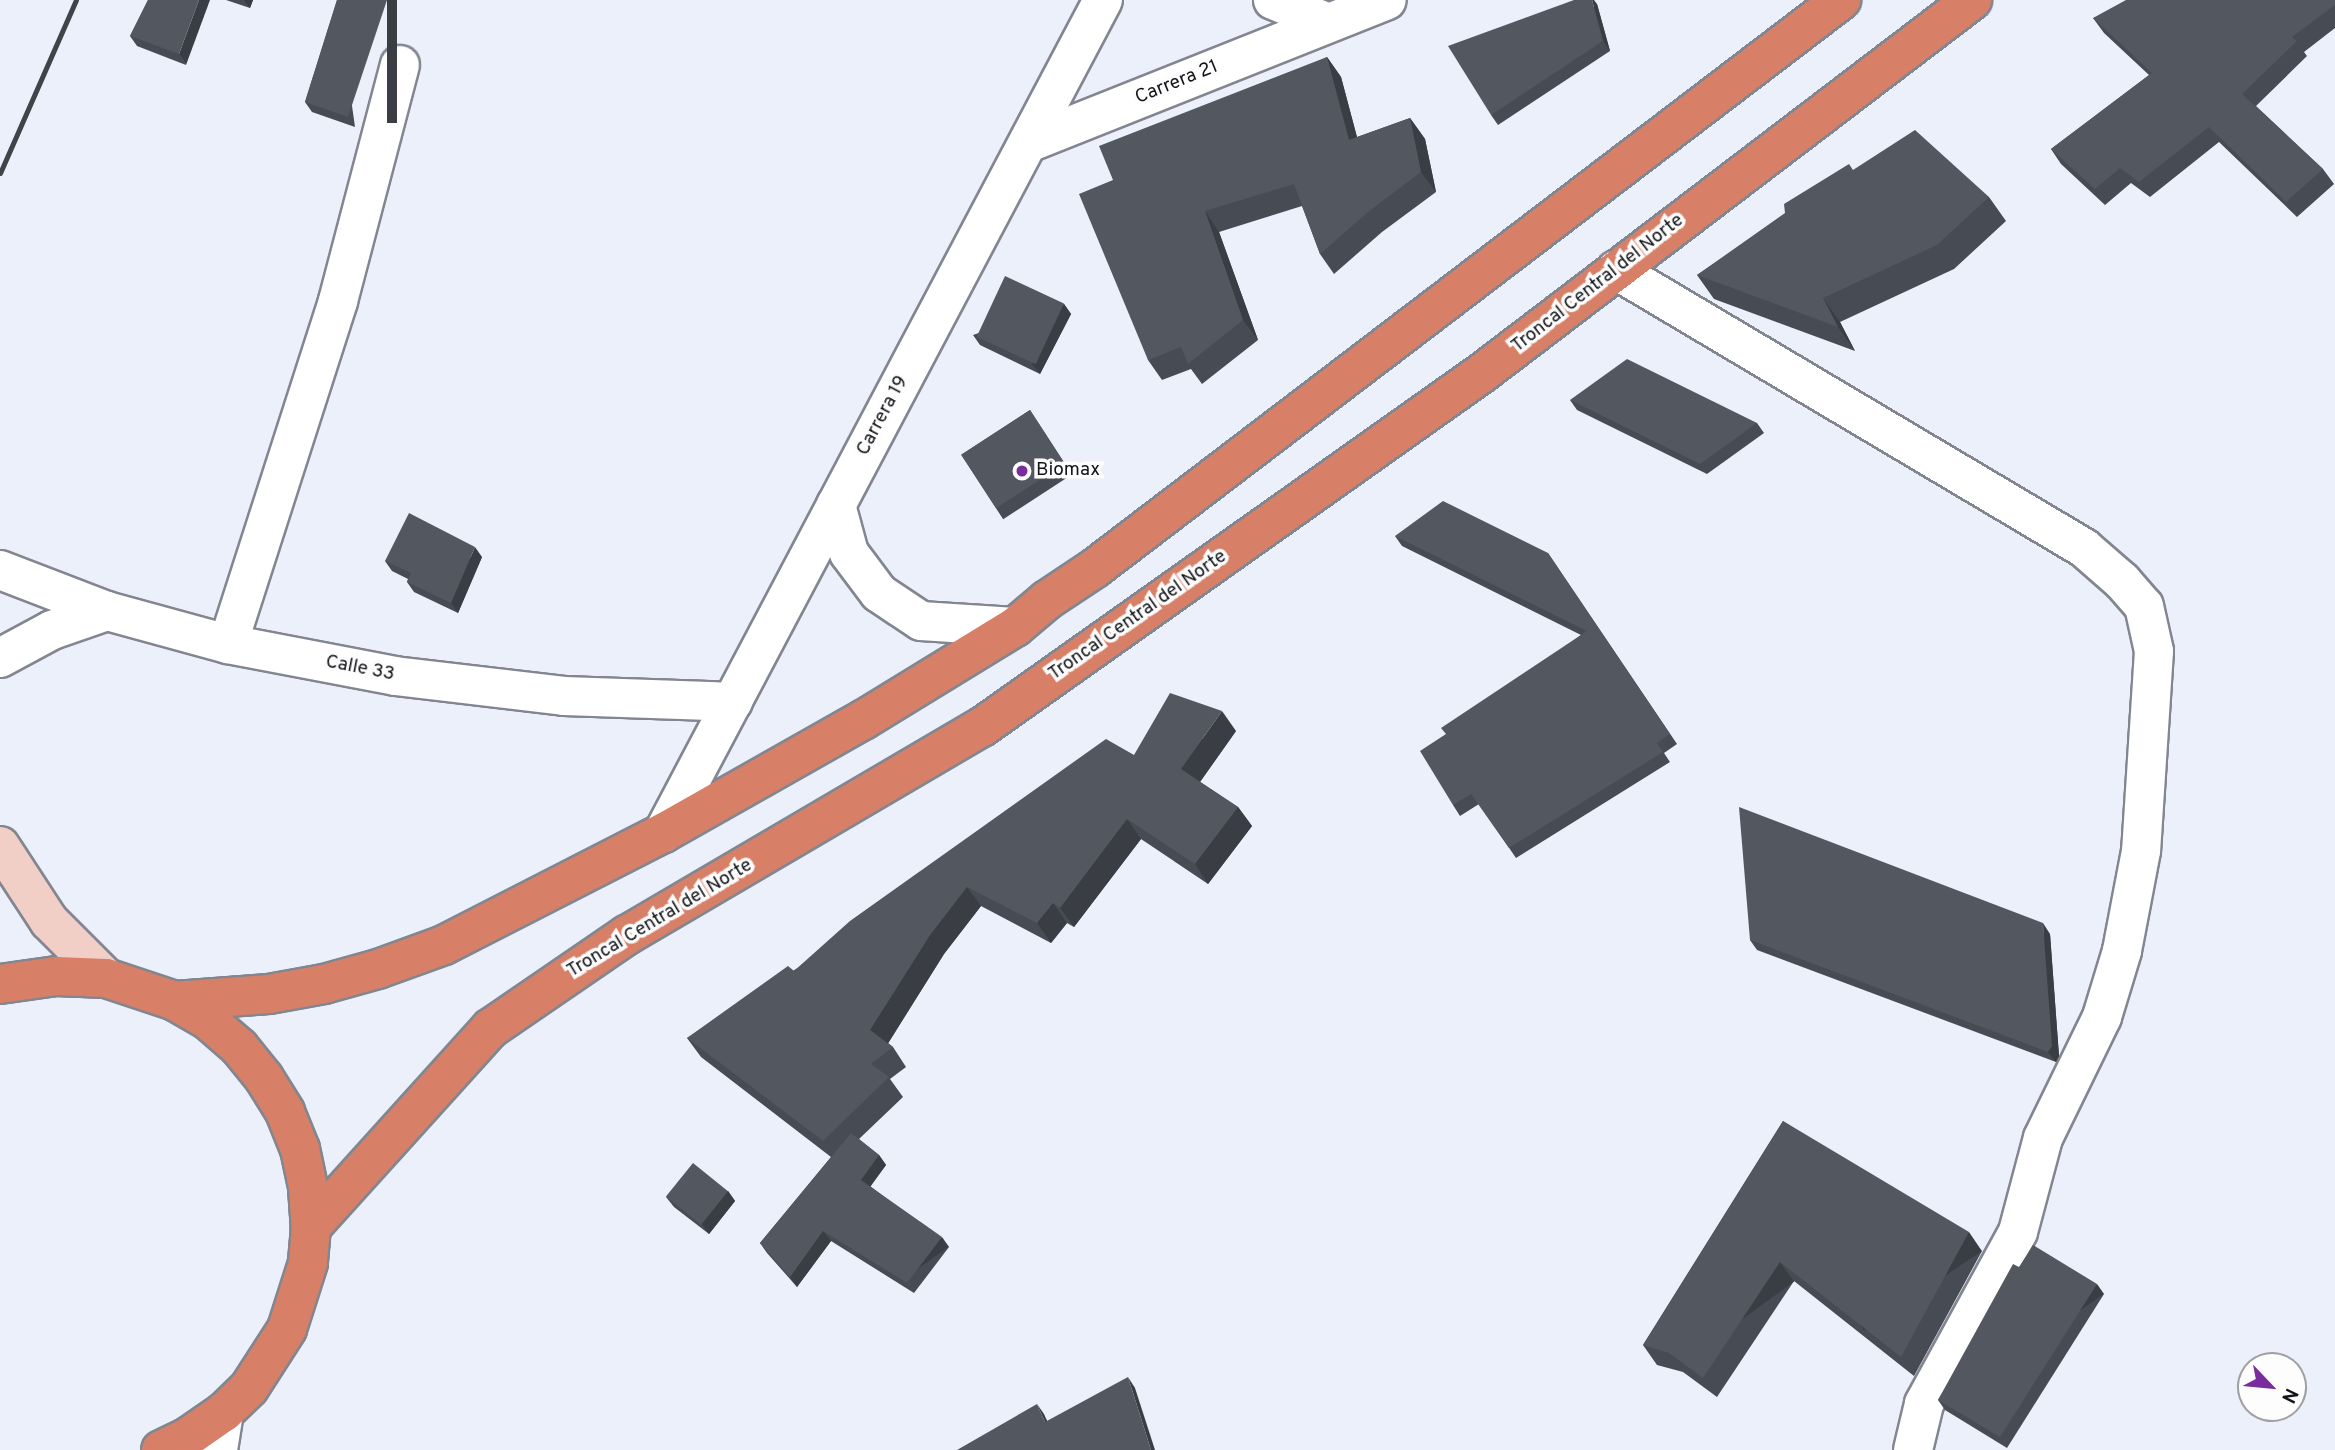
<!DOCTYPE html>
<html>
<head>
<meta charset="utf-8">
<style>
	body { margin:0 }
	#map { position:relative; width:2335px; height:1450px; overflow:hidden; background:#ebf0fb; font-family:Overpass,sans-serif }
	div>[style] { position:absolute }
	.roads { filter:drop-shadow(2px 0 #828690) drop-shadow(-2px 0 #828690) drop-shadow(0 2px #828690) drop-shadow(0 -2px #828690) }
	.minor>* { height:38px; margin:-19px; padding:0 19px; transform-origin:19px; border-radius:19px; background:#fff }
	.tertiary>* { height:38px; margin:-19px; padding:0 19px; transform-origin:19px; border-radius:19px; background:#fff }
	.secondary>* { height:38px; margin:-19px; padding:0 19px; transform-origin:19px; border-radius:19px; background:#f1cfc6 }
	.trunk>* { height:38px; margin:-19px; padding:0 19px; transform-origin:19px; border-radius:19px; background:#d88067 }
	.rail>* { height:5px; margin:-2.5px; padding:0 2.5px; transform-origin:2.5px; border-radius:2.5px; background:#404348 }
	.wall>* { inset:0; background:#474b53; transform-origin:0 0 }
	.shaded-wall>* { inset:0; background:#3a3d43; transform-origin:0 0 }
	.building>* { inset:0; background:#535760; transform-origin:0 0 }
	.dots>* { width:19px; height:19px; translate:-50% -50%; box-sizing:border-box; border:4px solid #fdfdfd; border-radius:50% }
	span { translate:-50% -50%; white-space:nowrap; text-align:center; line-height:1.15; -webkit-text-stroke:7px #fdfdfd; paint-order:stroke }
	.street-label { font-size:19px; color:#121418 }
	.poi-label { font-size:19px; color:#121418 }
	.left { translate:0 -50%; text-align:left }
	.north { position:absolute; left:2237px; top:1352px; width:70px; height:70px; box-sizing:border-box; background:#fdfdfd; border:2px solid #9fa0a1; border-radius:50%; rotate:116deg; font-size:19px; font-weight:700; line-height:28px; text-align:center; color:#121418 }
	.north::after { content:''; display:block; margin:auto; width:24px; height:32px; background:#792c9d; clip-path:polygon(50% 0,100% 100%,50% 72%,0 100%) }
</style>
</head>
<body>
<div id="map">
	<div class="roads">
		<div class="minor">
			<i style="left:1273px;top:0;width:57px;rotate:22.5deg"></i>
			<i style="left:1028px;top:143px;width:386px;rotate:-21.7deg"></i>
			<i style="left:1616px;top:270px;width:544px;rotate:30.71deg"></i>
			<i style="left:2084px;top:548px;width:50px;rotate:41deg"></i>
			<i style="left:2122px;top:581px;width:33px;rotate:49deg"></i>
			<i style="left:2144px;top:606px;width:46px;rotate:77.5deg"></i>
			<i style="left:2154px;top:651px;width:200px;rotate:93.7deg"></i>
			<i style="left:2141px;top:851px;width:102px;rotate:100.8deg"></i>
			<i style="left:2122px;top:951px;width:69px;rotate:106.9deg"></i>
			<i style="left:2102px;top:1017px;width:135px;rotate:116deg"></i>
			<i style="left:2043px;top:1138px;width:97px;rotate:104.9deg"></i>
			<i style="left:2018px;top:1232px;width:196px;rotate:118.7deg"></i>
			<i style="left:1924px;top:1404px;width:47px;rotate:103.4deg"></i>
			<i style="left:0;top:570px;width:115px;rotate:21deg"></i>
			<i style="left:107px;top:611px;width:125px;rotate:15.3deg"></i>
			<i style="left:228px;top:644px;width:170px;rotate:10.8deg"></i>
			<i style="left:395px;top:676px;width:170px;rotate:6.7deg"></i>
			<i style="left:564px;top:696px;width:169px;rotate:2deg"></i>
			<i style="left:228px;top:644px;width:360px;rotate:-72.2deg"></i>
			<i style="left:338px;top:301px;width:244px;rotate:-75.3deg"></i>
			<i style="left:0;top:658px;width:59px;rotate:-28.3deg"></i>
			<i style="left:52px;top:630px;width:58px;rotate:-19.1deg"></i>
		</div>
		<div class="tertiary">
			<i style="left:836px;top:505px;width:50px;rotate:74.8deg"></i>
			<i style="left:849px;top:553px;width:50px;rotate:53.1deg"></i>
			<i style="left:879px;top:593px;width:50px;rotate:33.7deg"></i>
			<i style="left:921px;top:621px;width:94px;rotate:3.7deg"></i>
			<i style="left:663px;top:833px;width:942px;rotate:-62.16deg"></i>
			<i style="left:218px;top:1450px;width:38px;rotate:-81deg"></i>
		</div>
		<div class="secondary">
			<i style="left:0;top:846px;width:90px;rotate:56.8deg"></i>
			<i style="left:49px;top:921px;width:81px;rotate:45deg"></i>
		</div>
		<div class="trunk">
			<i style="left:0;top:984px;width:57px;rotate:-8.1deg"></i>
			<i style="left:56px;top:976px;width:50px;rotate:2.3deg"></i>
			<i style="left:106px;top:978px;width:73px;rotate:18.4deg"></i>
			<i style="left:175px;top:1001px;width:39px;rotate:30deg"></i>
			<i style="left:209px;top:1021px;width:40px;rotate:41deg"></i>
			<i style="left:239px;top:1047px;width:40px;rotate:51deg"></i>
			<i style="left:264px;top:1078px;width:40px;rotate:58deg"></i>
			<i style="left:285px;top:1112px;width:40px;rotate:68deg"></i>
			<i style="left:300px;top:1149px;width:40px;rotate:78deg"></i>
			<i style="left:308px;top:1188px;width:39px;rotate:86deg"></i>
			<i style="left:311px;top:1227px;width:36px;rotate:95deg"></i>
			<i style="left:308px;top:1263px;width:69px;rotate:107.7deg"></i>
			<i style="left:287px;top:1329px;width:70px;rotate:122.8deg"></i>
			<i style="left:249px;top:1388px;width:35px;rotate:136deg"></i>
			<i style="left:224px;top:1412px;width:44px;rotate:145.2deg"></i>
			<i style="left:188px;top:1437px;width:30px;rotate:154deg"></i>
			<i style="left:175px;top:1001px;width:94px;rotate:-4.3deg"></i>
			<i style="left:269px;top:994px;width:56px;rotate:-10.3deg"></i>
			<i style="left:324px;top:984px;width:56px;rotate:-15.5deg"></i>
			<i style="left:378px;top:969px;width:70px;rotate:-20deg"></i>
			<i style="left:444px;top:945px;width:246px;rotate:-27.1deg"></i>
			<i style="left:663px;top:833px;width:230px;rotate:-29.5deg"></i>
			<i style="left:863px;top:720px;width:178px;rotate:-31.5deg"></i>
			<i style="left:1015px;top:627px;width:42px;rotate:-40.2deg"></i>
			<i style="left:1047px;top:600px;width:58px;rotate:-33.7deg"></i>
			<i style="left:1095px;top:568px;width:938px;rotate:-37.29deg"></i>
			<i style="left:311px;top:1227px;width:268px;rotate:-47.9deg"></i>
			<i style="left:491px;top:1028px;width:165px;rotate:-34.4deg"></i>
			<i style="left:627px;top:935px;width:411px;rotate:-30.4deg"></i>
			<i style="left:982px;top:727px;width:613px;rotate:-35.3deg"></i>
			<i style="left:1482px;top:373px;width:616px;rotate:-37.28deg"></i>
		</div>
	</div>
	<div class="rail">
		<i style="left:0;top:173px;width:189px;rotate:-66.3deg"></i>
	</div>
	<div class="wall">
		<i style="clip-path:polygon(148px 0,186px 65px,137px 46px,130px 36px)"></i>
		<i style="clip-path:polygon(226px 0,253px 0,250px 8px)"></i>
		<i style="clip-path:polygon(337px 0,355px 127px,312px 112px,305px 102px)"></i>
		<i style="clip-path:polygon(2335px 0,2335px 28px,2304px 52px,2307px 56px,2256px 106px,2323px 169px,2334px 184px,2297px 217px,2219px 142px,2150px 197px,2131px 183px,2105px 205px,2061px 164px,2051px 149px,2149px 75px,2104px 33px,2093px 18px)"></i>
		<i style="clip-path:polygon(1597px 4px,1610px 51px,1498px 125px,1491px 115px)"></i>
		<i style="clip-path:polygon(1327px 57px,1341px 77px,1357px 137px,1410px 118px,1425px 139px,1436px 192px,1382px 232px,1334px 274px,1320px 254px,1302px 206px,1219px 232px,1258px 340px,1202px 384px,1191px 369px,1162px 380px,1148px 360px,1113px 180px)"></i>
		<i style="clip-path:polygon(1853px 170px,1989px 197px,2006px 221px,1954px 269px,1840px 322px,1855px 351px,1714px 299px,1697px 275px)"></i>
		<i style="clip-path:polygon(1064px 304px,1071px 314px,1040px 374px,980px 345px,973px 335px)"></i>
		<i style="clip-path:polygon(1570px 400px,1757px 423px,1764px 433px,1707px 474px,1577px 410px)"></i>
		<i style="left:1030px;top:410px;width:77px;height:82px;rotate:57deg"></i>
		<i style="clip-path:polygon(1395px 536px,1548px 553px,1677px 744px,1664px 753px,1670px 762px,1516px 858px,1479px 804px,1460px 816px,1453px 805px,1446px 735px,1581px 635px,1402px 546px)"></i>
		<i style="clip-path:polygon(482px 557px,458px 613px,414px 592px,407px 582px,408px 579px,392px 571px,385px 561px)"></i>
		<i style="clip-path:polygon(1236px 731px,1200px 782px,1238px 807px,1252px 826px,1208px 884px,1141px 839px,1074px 927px,1067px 923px,1051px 943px,981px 906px,944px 954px,888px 1043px,893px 1047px,906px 1067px,890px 1079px,903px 1097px,859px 1139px,879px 1155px,886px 1165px,870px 1186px,949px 1247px,914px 1293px,831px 1241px,797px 1287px,767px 1253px,760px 1243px,831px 1157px,701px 1057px,687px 1038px,1134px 755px)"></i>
		<i style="clip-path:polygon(2050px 934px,2059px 1056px,2056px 1062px,1757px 950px,1750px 940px)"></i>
		<i style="clip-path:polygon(1783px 1121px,1982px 1251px,1914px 1376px,1794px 1281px,1717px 1397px,1683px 1372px,1657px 1365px,1643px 1345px)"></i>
		<i style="clip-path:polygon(728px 1191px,735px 1201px,709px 1234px,674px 1207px,666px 1197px)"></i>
		<i style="clip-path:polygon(2019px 1267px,2104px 1294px,2007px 1448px,1945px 1410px,1938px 1400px)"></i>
	</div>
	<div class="shaded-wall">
		<i style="clip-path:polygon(199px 0,210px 0,186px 65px,179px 54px)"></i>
		<i style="clip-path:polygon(244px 0,253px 0,250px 8px)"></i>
		<i style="left:387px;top:0;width:10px;height:123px"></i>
		<i style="clip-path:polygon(1592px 0,1594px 0,1597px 4px,1610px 51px,1603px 41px)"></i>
		<i style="clip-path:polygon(1327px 57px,1341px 77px,1363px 160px,1349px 140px)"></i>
		<i style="clip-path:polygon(1410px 118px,1425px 139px,1436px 192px,1421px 172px)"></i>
		<i style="clip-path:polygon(1205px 211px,1219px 232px,1258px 340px,1243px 320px)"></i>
		<i style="clip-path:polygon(1823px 298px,1840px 322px,1855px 351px,1838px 327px)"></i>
		<i style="clip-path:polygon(1064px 304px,1071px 314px,1040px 374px,1032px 364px)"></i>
		<i style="clip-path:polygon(475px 547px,482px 557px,458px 613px,451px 603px)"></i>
		<i style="clip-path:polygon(1222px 711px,1236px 731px,1195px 789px,1181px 769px)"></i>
		<i style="clip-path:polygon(1238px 807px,1252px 826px,1208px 884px,1195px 864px)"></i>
		<i style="clip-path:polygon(1127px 819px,1141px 839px,1074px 927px,1060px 908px)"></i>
		<i style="clip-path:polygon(967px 887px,981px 906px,944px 954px,884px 1050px,870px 1030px,930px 935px)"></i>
		<i style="clip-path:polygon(1053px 903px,1067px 923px,1051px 943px,1037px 923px)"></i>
		<i style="clip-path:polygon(2043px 923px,2050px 934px,2059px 1056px,2056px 1062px,2048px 1052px)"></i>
		<i style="clip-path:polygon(879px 1155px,886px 1165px,868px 1190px,861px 1180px)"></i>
		<i style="clip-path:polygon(728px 1191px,735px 1201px,709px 1234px,702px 1224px)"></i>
		<i style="clip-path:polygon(823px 1231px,831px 1241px,797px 1287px,790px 1277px)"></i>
		<i style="left:1969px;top:1232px;width:23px;height:142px;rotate:56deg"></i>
		<i style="left:942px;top:1237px;width:12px;height:58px;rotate:55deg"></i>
		<i style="left:1780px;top:1262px;width:24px;height:139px;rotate:54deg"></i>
		<i style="left:2097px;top:1284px;width:12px;height:181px;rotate:55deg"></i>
		<i style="clip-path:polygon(1128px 1377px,1135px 1388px,1155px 1450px,1151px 1450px)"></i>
		<i style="clip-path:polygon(1037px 1404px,1044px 1414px,1052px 1432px,1045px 1422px)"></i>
	</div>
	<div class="building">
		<i style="clip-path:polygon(148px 0,199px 0,179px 54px,130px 36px)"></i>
		<i style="clip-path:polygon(337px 0,387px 0,348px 117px,305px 102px)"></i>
		<i style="clip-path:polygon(1574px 0,1592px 0,1603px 41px,1491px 115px,1448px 46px)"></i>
		<i style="clip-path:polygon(2126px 0,2335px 0,2335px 5px,2292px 37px,2297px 41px,2242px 94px,2323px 169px,2286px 202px,2209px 127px,2139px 182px,2120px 168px,2095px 189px,2051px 149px,2152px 73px,2093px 18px)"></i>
		<i style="clip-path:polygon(1327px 57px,1349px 140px,1410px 118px,1421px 172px,1368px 212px,1320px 254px,1294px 184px,1205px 211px,1243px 320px,1188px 364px,1181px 347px,1148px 360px,1079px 194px,1113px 180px,1099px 146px)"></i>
		<i style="clip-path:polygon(1915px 130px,1989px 197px,1937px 245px,1823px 298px,1838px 327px,1697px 275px,1785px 213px,1784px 204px,1849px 164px,1853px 170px)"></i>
		<i style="left:1005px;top:276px;width:65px;height:67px;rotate:25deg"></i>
		<i style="clip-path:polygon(1627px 359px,1757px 423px,1700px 464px,1570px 400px)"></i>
		<i style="left:1030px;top:410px;width:64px;height:82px;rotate:57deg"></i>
		<i style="clip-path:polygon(1443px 501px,1548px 553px,1670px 734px,1657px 743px,1663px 752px,1509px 848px,1471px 794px,1453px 805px,1420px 751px,1446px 734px,1441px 728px,1587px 631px,1395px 536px)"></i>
		<i style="clip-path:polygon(409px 513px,475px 547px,451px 603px,407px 582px,411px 573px,385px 561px)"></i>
		<i style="clip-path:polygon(1170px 693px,1222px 711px,1181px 769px,1238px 807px,1195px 864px,1127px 819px,1060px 908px,1053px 903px,1037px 923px,967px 887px,930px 935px,870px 1030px,893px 1047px,871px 1064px,889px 1077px,823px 1141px,687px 1038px,788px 966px,794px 971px,850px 921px,1106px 739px,1134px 755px)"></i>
		<i style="clip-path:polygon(1739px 807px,2043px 923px,2052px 1046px,2048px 1052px,1750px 940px)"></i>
		<i style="clip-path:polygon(1783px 1121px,1969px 1232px,1901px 1357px,1780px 1262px,1703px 1378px,1669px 1353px,1643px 1345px)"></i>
		<i style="clip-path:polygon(851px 1133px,879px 1155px,861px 1180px,942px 1237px,907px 1283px,823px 1231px,790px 1277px,760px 1243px)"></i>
		<i style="left:693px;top:1163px;width:45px;height:43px;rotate:39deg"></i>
		<i style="clip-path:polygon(2033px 1245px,2097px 1284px,2000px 1437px,1938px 1400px,2013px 1264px,2019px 1267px)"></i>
		<i style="clip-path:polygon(1128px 1377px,1151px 1450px,957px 1450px,1037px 1404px,1045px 1422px)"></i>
	</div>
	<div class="dots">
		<i style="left:1022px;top:471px;background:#792c9d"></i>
	</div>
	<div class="street-label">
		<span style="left:1177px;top:83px;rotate:-22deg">Carrera 21</span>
		<span style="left:1598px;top:284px;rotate:-38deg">Troncal Central del Norte</span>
		<span style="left:883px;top:416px;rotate:-62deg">Carrera 19</span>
		<span style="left:1138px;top:616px;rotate:-35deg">Troncal Central del Norte</span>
		<span style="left:360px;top:669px;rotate:11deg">Calle 33</span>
		<span style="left:660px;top:919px;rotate:-31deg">Troncal Central del Norte</span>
	</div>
	<div class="poi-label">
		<span class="left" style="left:1036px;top:471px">Biomax</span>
	</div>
	<div class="north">N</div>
</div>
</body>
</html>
